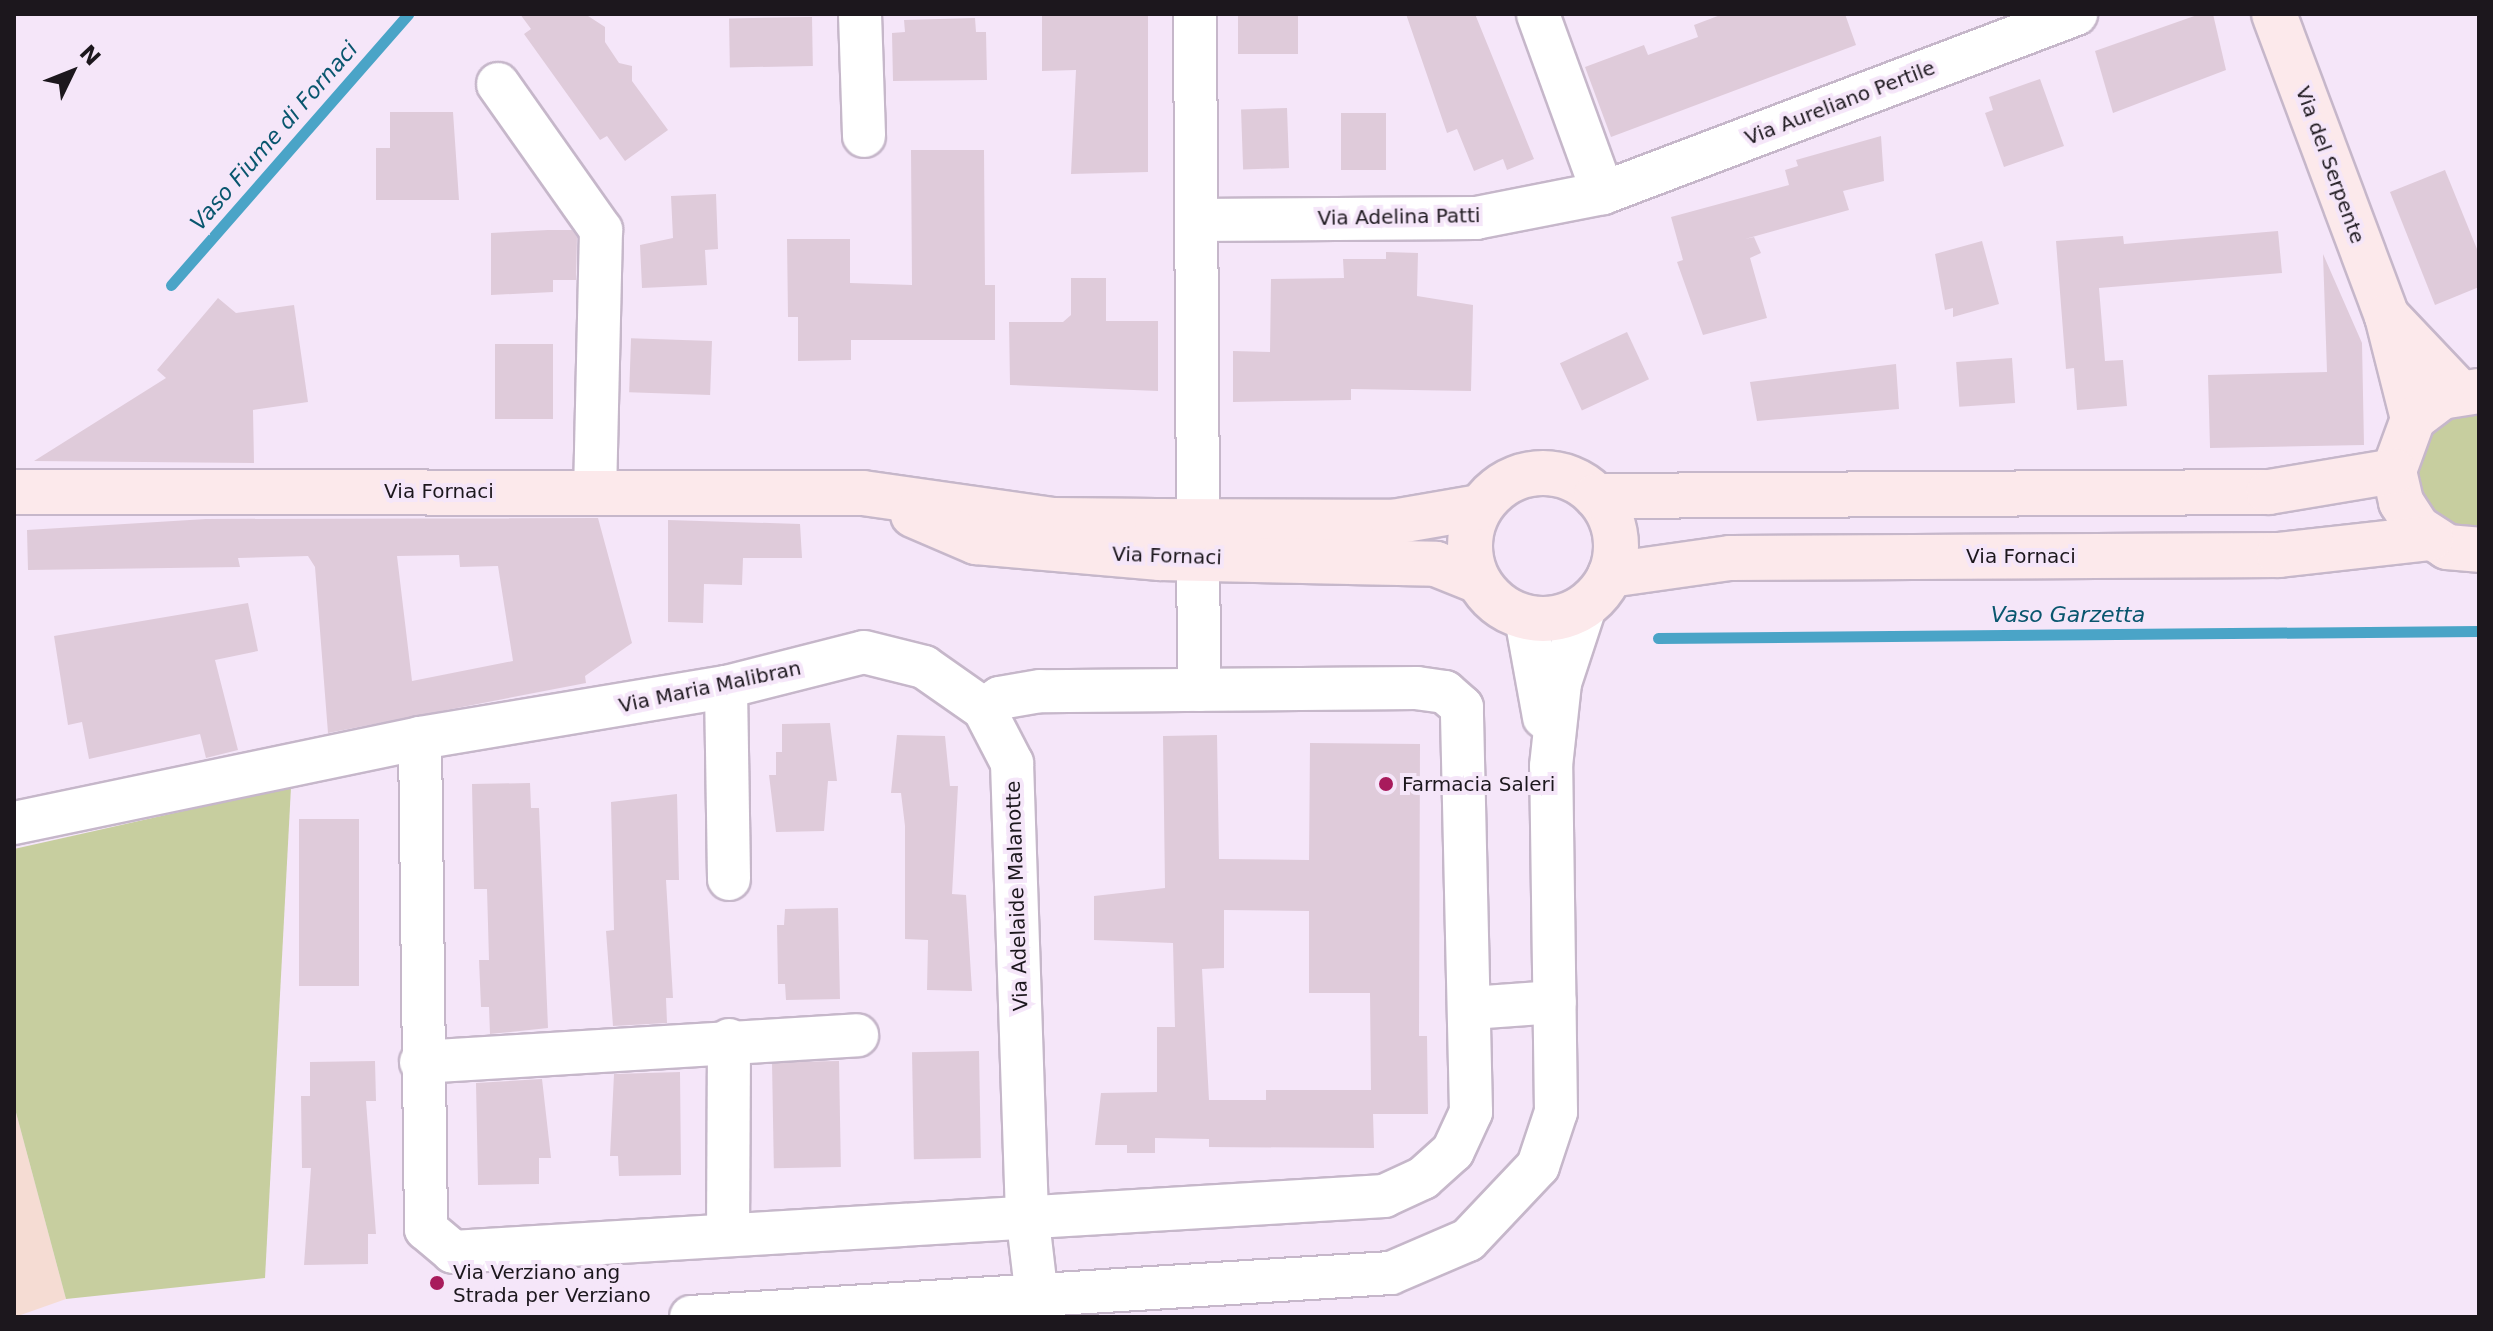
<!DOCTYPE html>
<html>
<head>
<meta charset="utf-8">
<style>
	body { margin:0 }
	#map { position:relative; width:2493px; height:1331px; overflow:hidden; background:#f5e6f9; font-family:"DejaVu Sans",sans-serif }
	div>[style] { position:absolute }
	.industrial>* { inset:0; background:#f5dcd3 }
	.green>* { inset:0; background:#c7ce9f }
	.stream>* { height:11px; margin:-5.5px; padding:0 5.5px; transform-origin:5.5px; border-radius:5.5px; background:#4aa4c7 }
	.building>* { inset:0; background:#dfcbda; transform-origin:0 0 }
	.roads { filter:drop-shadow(2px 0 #c6b7ca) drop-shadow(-2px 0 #c6b7ca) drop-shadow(0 2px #c6b7ca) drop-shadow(0 -2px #c6b7ca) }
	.street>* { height:42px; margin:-21px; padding:0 21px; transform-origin:21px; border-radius:21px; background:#fff }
	.secondary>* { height:44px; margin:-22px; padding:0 22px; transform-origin:22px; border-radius:22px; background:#fce9eb }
	.secondary>.ring { margin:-22px; padding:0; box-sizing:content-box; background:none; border:44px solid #fce9eb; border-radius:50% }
	.dots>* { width:22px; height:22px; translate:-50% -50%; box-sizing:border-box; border:4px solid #f5e6f9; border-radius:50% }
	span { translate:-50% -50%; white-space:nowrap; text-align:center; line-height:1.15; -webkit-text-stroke:8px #f5e6f9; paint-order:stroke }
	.street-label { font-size:20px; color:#1c171d }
	.poi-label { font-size:20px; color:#1c171d }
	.left { translate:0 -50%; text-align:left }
	.water-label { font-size:22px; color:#09566e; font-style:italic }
	.frame { position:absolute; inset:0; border:16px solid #1c171d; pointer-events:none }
	.north { position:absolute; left:32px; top:32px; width:80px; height:80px; -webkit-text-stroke:6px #f5e6f9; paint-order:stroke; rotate:47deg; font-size:22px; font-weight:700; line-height:32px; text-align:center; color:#1c171d }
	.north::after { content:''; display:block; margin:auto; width:28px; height:36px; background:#1c171d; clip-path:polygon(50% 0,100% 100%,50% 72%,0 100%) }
</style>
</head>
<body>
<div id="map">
	<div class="industrial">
		<i style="clip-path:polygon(14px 1105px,66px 1299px,15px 1317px,14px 1317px)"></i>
	</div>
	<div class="green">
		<i style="clip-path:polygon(2479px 412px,2479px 529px,2461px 528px,2426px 505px,2415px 479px,2425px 438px,2445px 419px)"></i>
		<i style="clip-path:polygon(291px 787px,265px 1278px,66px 1299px,14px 1105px,14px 849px)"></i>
	</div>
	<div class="stream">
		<i style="left:171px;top:285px;width:360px;rotate:-48.8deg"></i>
		<i style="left:1658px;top:638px;width:821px;rotate:-0.49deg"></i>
	</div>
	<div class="building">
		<i style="clip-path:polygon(520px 14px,585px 14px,605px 27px,605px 42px,619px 63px,632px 66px,632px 81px,668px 130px,625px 161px,607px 136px,600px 140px,524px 34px,531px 29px)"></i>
		<i style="clip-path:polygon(1042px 14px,1148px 14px,1148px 172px,1071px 174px,1076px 70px,1042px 71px)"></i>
		<i style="left:1238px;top:14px;width:60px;height:40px"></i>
		<i style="clip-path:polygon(1406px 14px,1475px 14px,1534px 159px,1507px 170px,1503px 159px,1474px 171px,1457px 129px,1447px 133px)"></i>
		<i style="clip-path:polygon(1723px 14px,1845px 14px,1856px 45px,1611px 137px,1585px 67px,1644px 45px,1648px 55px,1698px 37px,1694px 25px)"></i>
		<i style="clip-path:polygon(2200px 14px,2213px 14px,2226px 70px,2113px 113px,2095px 51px)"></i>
		<i style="left:812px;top:17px;width:49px;height:83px;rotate:89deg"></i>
		<i style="clip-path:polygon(975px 18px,976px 32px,986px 32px,987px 80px,893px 81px,892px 33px,905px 32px,904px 20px)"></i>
		<i style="clip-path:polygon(2040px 79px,2064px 146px,2004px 167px,1985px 113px,1993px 110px,1989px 97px)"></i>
		<i style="left:1287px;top:108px;width:60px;height:46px;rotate:88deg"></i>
		<i style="clip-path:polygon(390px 112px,453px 112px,459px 200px,376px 200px,376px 148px,390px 148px)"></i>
		<i style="left:1341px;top:113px;width:45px;height:57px"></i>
		<i style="clip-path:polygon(1881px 136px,1884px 181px,1843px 191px,1849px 210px,1745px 239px,1754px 237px,1761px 253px,1750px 258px,1767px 318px,1703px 335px,1677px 262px,1683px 260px,1671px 217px,1789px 185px,1785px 170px,1798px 166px,1796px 160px)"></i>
		<i style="clip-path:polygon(911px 150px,984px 150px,985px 285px,995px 285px,995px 340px,851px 340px,851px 360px,798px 361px,798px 317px,788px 317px,787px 239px,850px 239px,850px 283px,912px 285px)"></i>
		<i style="clip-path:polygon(2445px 170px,2479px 254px,2479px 287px,2435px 305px,2390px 192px)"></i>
		<i style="clip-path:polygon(716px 194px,718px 249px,705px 250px,707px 285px,642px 288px,640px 245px,673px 238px,671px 196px)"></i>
		<i style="clip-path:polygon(548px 230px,572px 230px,577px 237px,576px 280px,553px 280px,553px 292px,491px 295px,491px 233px)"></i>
		<i style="clip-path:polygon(2278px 231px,2282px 273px,2099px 288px,2105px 361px,2123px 360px,2127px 406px,2077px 410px,2074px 368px,2066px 369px,2056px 241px,2123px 236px,2124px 244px)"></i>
		<i style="clip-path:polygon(1982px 241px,1999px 304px,1953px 317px,1953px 308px,1945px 310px,1935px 254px)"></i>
		<i style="clip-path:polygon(1386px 252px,1418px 253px,1417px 296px,1473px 305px,1471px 391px,1351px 389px,1351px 400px,1233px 402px,1233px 351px,1270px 352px,1271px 279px,1344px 278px,1343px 259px,1386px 259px)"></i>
		<i style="clip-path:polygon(2323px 254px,2362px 343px,2364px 445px,2210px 448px,2208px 375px,2327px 372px)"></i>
		<i style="clip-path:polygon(1071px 278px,1106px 278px,1106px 321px,1158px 321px,1158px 391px,1010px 385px,1009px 322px,1063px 322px,1071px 315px)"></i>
		<i style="clip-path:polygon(218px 298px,236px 313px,294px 305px,308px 402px,253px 410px,254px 463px,34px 461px,166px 378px,157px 370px)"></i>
		<i style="left:1627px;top:332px;width:52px;height:74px;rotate:65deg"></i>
		<i style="left:712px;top:341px;width:54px;height:81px;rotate:92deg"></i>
		<i style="left:495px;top:344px;width:58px;height:75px"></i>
		<i style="left:2012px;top:358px;width:45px;height:56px;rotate:86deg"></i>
		<i style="clip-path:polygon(1896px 364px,1899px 409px,1757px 421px,1750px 382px)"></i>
		<i style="clip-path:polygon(evenodd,598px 518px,632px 643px,585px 676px,586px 683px,328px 733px,315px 567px,308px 556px,238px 558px,240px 567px,28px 570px,27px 530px,206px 519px,598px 518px,459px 555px,460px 567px,498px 566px,513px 661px,412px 681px,397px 556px,459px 555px)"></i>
		<i style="clip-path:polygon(668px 520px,800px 524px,802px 558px,743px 558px,742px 585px,704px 584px,703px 623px,668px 622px)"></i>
		<i style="clip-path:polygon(248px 603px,258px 651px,215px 660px,238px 750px,206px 758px,200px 734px,89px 759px,82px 722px,68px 725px,54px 636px)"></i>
		<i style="clip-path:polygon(830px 723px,837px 781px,828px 781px,824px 831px,776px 832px,769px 775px,776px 775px,776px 752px,782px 752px,782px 724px)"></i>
		<i style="clip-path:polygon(897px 735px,945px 736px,950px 786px,958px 786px,952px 894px,966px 895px,972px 991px,927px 990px,928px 940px,905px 939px,905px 826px,901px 793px,891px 793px)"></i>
		<i style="clip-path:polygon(evenodd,1217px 735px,1219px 859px,1309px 860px,1310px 743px,1420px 744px,1419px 1036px,1427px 1036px,1428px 1114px,1373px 1114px,1374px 1148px,1209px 1147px,1209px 1139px,1155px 1138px,1155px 1153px,1127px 1153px,1127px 1145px,1095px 1145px,1101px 1093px,1157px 1092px,1157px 1027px,1175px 1027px,1173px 943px,1094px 940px,1094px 896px,1165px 888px,1163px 736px,1217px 735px,1224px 910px,1309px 911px,1309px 993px,1370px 993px,1371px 1090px,1266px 1090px,1266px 1100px,1209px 1100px,1202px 969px,1224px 968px,1224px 910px)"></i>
		<i style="clip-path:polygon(530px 783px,531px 808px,539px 808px,548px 1028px,490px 1034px,489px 1007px,481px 1007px,479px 960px,489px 960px,487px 889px,474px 889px,472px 784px)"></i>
		<i style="clip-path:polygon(677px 794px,679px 880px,666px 880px,673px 998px,666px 998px,667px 1023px,613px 1026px,606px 931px,614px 930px,611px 802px)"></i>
		<i style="left:299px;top:819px;width:60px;height:167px"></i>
		<i style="clip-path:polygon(838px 908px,840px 999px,786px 1000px,785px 984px,778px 984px,777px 925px,784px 925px,785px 909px)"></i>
		<i style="left:979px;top:1051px;width:107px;height:67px;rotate:89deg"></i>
		<i style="clip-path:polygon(375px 1061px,376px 1101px,366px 1101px,376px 1234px,368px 1234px,368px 1264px,304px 1265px,311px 1168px,302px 1168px,301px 1096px,310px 1096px,310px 1062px)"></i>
		<i style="left:839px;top:1061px;width:106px;height:67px;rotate:89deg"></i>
		<i style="clip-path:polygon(680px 1072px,681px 1175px,619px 1176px,618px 1156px,610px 1156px,614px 1074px)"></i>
		<i style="clip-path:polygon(542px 1079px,551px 1158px,539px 1158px,539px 1184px,478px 1185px,476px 1083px)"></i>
	</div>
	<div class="roads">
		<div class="street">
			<i style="left:860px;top:14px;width:122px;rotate:88.1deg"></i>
			<i style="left:1195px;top:14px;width:676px;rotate:89.66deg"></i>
			<i style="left:498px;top:84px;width:179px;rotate:54.8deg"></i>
			<i style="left:601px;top:230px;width:260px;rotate:91.3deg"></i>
			<i style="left:1603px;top:193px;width:506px;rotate:-20.73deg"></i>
			<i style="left:1196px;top:220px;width:280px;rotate:-0.4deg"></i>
			<i style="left:1476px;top:218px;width:129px;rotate:-11.1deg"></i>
			<i style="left:1603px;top:193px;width:190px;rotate:-110deg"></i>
			<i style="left:1526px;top:618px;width:101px;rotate:79.7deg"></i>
			<i style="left:726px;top:687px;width:192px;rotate:89.1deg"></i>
			<i style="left:420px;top:738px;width:491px;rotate:89.3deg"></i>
			<i style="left:426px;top:1229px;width:35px;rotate:40deg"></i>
			<i style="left:453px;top:1252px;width:933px;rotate:-3.44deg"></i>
			<i style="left:1384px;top:1196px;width:43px;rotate:-24.8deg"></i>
			<i style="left:1423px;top:1178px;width:40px;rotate:-42deg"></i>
			<i style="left:1453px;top:1151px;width:43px;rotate:-65.2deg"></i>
			<i style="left:1471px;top:1112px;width:405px;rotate:-91.3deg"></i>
			<i style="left:1462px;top:707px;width:23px;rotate:-139deg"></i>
			<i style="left:1445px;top:692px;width:28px;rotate:-172deg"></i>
			<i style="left:1417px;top:688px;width:377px;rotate:179.5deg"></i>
			<i style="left:1040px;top:691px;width:41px;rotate:170.1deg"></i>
			<i style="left:1000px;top:698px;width:19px;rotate:145deg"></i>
			<i style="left:14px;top:823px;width:415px;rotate:-11.8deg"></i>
			<i style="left:420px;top:738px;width:310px;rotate:-9.5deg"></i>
			<i style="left:726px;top:687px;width:142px;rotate:-14.2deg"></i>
			<i style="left:864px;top:652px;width:62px;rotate:14deg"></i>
			<i style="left:924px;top:667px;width:73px;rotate:35deg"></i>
			<i style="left:984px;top:709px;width:61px;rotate:62.6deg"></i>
			<i style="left:1012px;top:763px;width:450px;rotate:88.1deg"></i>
			<i style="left:1027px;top:1213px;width:86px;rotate:83.3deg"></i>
			<i style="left:1471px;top:1008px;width:84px;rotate:-4.1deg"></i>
			<i style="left:421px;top:1062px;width:437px;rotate:-3.5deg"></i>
			<i style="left:728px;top:1235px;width:195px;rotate:-89.7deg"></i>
			<i style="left:691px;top:1317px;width:701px;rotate:-3.6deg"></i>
			<i style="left:1391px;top:1273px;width:84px;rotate:-23.2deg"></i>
			<i style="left:1468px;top:1240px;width:102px;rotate:-46.6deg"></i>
			<i style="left:1538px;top:1166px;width:57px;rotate:-71.6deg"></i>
			<i style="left:1556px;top:1112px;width:346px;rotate:-90.8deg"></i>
			<i style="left:1551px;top:766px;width:83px;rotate:-83.8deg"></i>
			<i style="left:1560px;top:683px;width:80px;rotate:-71.8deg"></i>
		</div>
		<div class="secondary">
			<i style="left:2274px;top:14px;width:322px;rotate:69.5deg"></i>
			<i style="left:2387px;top:316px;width:106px;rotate:75.8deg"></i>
			<i style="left:2387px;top:316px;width:105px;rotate:46.5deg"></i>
			<i style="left:2479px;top:391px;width:37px;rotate:171deg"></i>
			<i style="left:2442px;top:397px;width:36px;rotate:143deg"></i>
			<i style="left:2413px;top:419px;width:55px;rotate:110.1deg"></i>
			<i style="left:2394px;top:471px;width:32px;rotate:77deg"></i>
			<i style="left:2401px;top:502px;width:31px;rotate:57deg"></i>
			<i style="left:2418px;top:528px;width:35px;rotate:33deg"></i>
			<i style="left:2447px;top:547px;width:32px;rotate:5deg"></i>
			<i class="ring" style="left:1470px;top:473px;width:102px;height:102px"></i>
			<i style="left:14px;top:492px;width:849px;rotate:0.07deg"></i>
			<i style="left:863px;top:493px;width:192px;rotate:8.1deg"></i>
			<i style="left:1053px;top:520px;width:104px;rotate:0.6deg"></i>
			<i style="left:1157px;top:521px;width:236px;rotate:0.2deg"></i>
			<i style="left:1393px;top:522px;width:88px;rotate:-9.8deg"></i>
			<i style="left:1596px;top:496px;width:673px;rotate:-0.34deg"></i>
			<i style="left:2269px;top:492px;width:127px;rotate:-9.5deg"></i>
			<i style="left:913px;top:515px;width:69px;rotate:23.2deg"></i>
			<i style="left:976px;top:542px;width:185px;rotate:5deg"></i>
			<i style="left:1160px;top:558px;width:276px;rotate:1.2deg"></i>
			<i style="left:1436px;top:564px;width:45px;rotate:22deg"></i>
			<i style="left:1610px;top:575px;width:121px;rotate:-8.1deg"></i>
			<i style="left:1730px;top:558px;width:549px;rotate:-0.31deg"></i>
			<i style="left:2279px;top:555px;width:153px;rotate:-6.4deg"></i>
		</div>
	</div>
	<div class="dots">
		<i style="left:1386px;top:784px;background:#a81b5c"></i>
		<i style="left:437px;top:1283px;background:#a81b5c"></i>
	</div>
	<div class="street-label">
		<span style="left:1840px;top:103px;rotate:-21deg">Via Aureliano Pertile</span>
		<span style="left:2330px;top:165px;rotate:70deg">Via del Serpente</span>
		<span style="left:1399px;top:217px;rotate:-1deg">Via Adelina Patti</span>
		<span style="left:439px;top:491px">Via Fornaci</span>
		<span style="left:1167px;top:556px;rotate:2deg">Via Fornaci</span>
		<span style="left:2021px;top:556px">Via Fornaci</span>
		<span style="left:710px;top:687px;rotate:-12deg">Via Maria Malibran</span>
		<span style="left:1017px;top:896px;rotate:-92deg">Via Adelaide Malanotte</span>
	</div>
	<div class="poi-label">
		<span class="left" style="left:1402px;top:784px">Farmacia Saleri</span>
		<span class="left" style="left:453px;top:1284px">Via Verziano ang<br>Strada per Verziano</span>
	</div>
	<div class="water-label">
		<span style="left:274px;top:136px;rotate:-49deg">Vaso Fiume di Fornaci</span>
		<span style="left:2068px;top:615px">Vaso Garzetta</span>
	</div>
	<div class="frame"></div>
	<div class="north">N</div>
</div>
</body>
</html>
